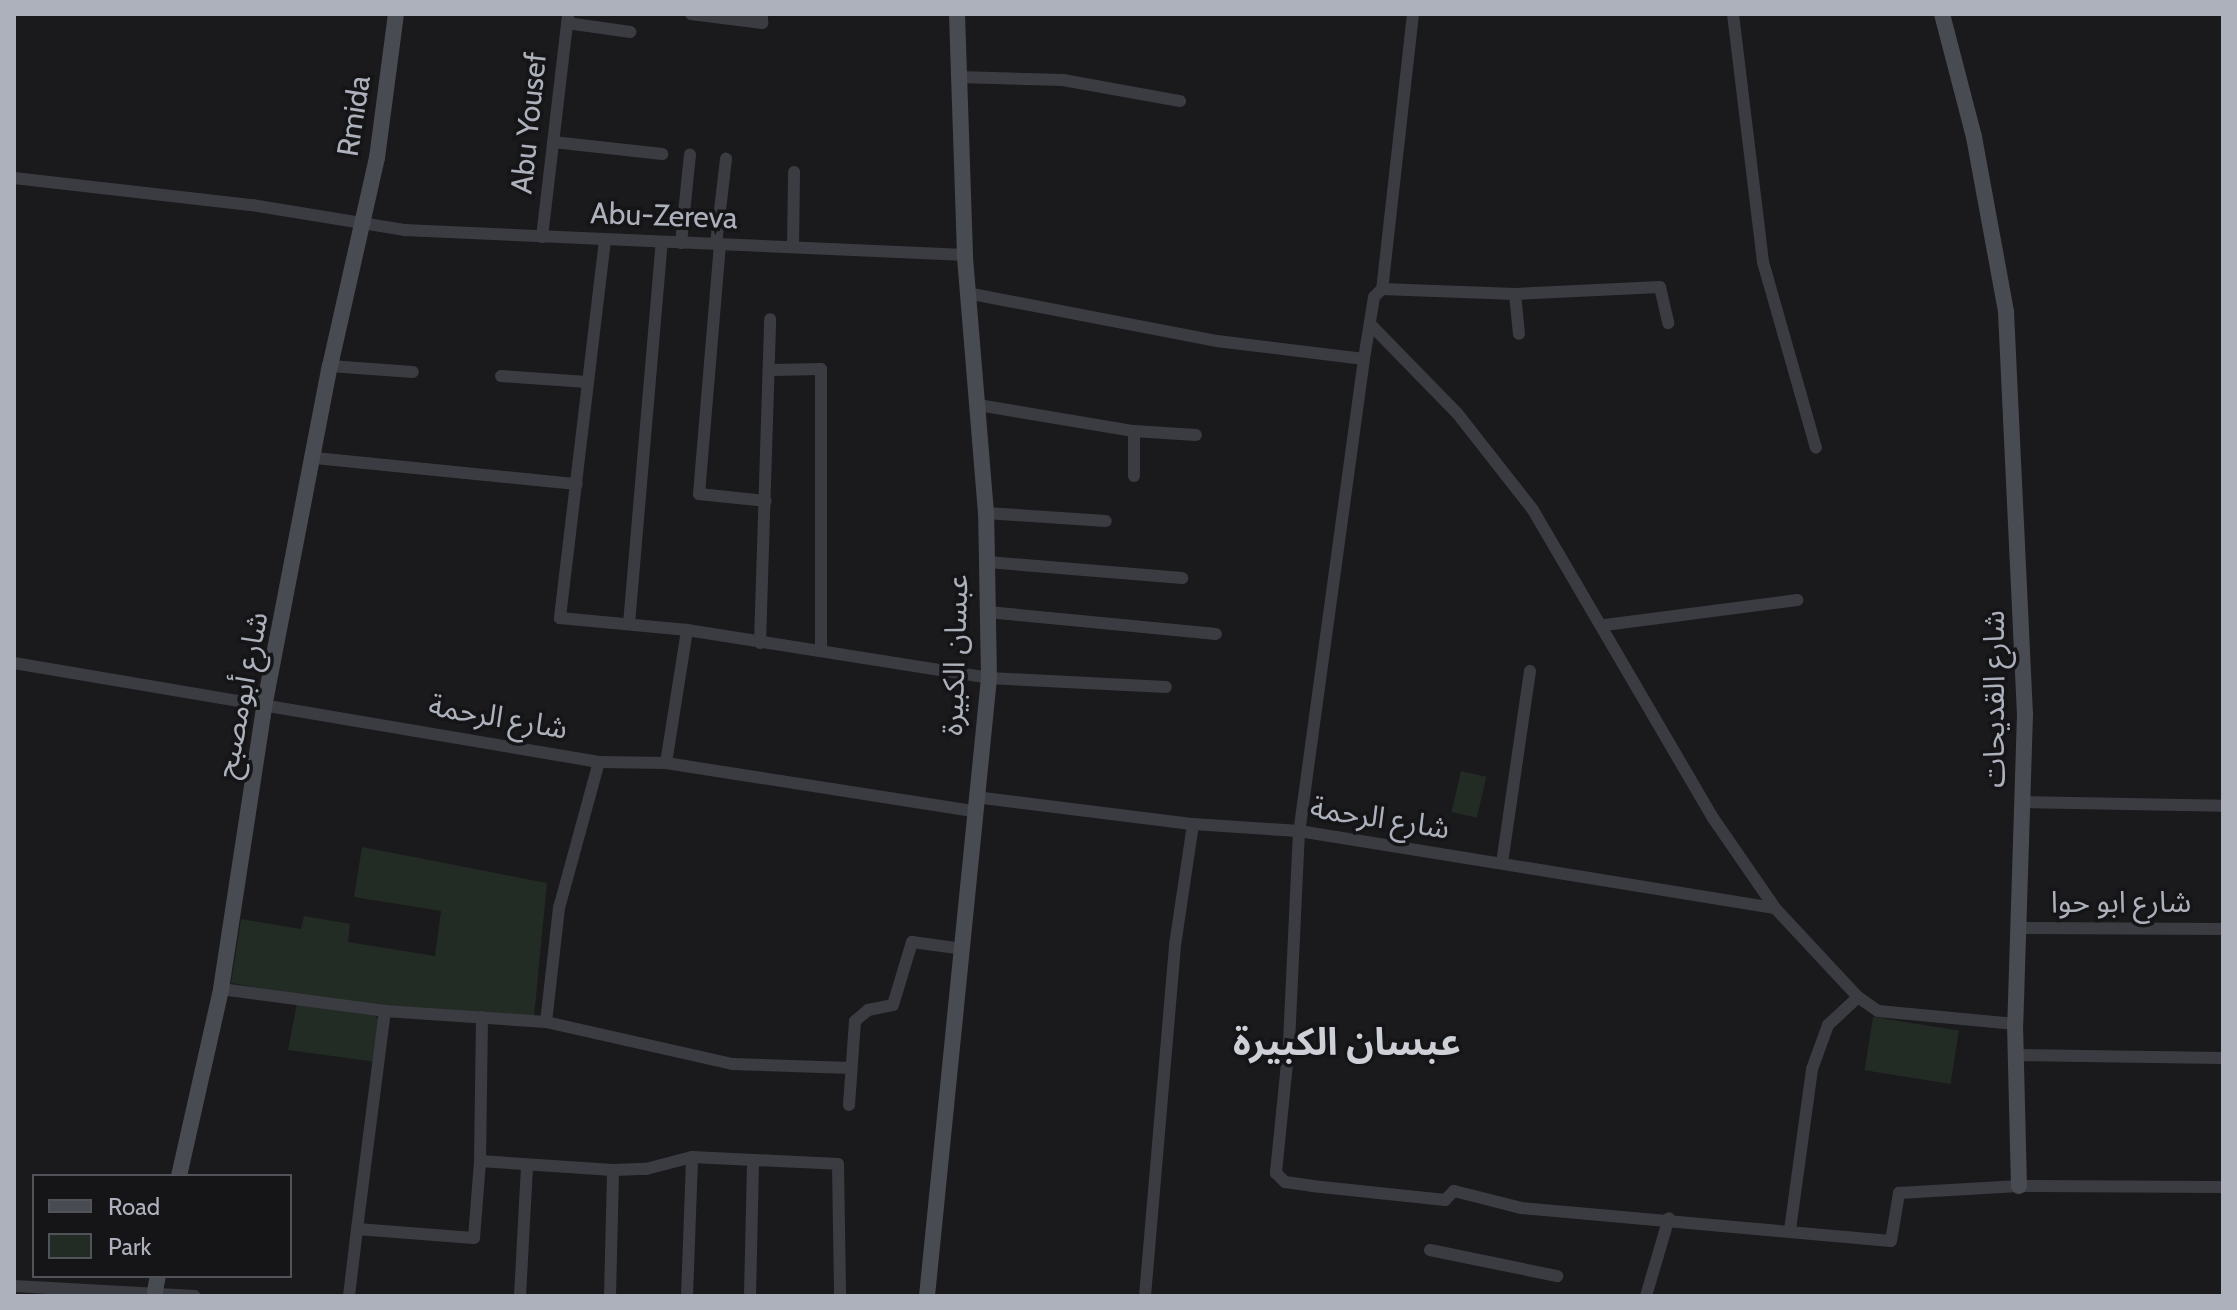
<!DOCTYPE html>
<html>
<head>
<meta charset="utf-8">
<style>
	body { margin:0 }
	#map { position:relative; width:2237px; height:1310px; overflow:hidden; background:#1a1a1d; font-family:Cabin,"Noto Sans Arabic",sans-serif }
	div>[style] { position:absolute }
	.green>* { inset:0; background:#222b24; transform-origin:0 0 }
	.street>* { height:12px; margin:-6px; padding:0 6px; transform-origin:6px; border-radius:6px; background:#3b3c42 }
	.secondary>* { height:16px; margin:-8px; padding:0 8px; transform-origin:8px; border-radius:8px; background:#494b52 }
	span { translate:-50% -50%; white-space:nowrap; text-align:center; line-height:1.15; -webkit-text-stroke:7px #151518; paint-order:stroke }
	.street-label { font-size:30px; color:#adb1bc }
	.district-label { font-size:38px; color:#ced0d8; font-weight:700 }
	.frame { position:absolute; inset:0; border:16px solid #adb1bc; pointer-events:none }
	.legend { position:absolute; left:32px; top:1174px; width:260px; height:104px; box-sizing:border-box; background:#151518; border:2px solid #52535a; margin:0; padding:10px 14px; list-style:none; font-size:24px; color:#adb1bc }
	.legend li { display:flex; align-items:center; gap:16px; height:40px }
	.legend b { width:40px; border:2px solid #52535a }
</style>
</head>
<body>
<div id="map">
	<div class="green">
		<i style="left:1461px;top:771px;width:26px;height:42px;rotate:13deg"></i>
		<i style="clip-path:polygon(362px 847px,547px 883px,534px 1017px,376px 1008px,231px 983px,241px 919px,301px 929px,304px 916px,350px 924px,348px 942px,435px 956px,441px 911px,354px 897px)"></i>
		<i style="clip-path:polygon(297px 1003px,374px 1015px,382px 1023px,376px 1062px,288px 1050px)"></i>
		<i style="left:1873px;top:1017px;width:87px;height:54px;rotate:9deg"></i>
	</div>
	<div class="street">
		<i style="left:691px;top:14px;width:72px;rotate:7.2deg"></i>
		<i style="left:762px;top:23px;width:9px;rotate:-90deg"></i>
		<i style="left:1413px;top:14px;width:277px;rotate:96.4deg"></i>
		<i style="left:1382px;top:289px;width:11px;rotate:135deg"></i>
		<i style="left:1374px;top:297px;width:63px;rotate:99.2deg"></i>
		<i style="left:1364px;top:359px;width:476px;rotate:97.8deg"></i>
		<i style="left:1299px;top:831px;width:213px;rotate:92.7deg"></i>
		<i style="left:1289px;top:1044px;width:130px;rotate:95.8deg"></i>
		<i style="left:1276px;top:1173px;width:13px;rotate:45deg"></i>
		<i style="left:1285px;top:1182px;width:27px;rotate:8deg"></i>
		<i style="left:1312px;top:1186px;width:134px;rotate:6deg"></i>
		<i style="left:1445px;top:1200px;width:13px;rotate:-45deg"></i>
		<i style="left:1454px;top:1191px;width:69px;rotate:14.2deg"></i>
		<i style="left:1521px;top:1208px;width:371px;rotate:5.1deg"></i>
		<i style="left:1891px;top:1241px;width:49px;rotate:-80.5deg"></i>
		<i style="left:1899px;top:1193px;width:120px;rotate:-3.3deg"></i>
		<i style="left:2019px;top:1186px;width:204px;rotate:0.3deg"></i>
		<i style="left:1733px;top:14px;width:250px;rotate:83.1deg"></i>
		<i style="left:1763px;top:262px;width:193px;rotate:74.1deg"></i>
		<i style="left:567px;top:23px;width:64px;rotate:8.1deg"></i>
		<i style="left:959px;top:77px;width:104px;rotate:1.7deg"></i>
		<i style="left:1063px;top:80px;width:119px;rotate:10.2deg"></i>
		<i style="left:553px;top:142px;width:110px;rotate:6.3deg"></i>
		<i style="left:14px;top:178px;width:240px;rotate:6.5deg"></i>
		<i style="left:252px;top:205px;width:154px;rotate:9.3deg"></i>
		<i style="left:404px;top:230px;width:562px;rotate:2.55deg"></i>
		<i style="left:542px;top:237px;width:225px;rotate:-83.3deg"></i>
		<i style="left:605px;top:240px;width:381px;rotate:96.8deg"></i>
		<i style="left:560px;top:618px;width:128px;rotate:5.4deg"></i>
		<i style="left:687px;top:630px;width:306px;rotate:9deg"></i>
		<i style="left:989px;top:678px;width:177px;rotate:2.9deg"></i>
		<i style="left:681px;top:243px;width:89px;rotate:-84.2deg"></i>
		<i style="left:716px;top:244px;width:86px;rotate:-83.3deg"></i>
		<i style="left:720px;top:244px;width:251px;rotate:94.8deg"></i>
		<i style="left:699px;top:494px;width:67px;rotate:6deg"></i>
		<i style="left:793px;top:247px;width:75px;rotate:-89.2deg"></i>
		<i style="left:1382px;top:289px;width:133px;rotate:2.2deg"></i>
		<i style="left:1515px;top:294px;width:145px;rotate:-2.8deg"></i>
		<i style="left:1660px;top:287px;width:37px;rotate:77deg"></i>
		<i style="left:967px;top:293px;width:255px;rotate:10.9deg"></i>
		<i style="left:1217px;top:341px;width:148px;rotate:7deg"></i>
		<i style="left:1515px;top:294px;width:40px;rotate:84.3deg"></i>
		<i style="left:1370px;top:324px;width:124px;rotate:45.7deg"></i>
		<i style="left:1457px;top:413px;width:123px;rotate:51.9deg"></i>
		<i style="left:1533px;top:510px;width:357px;rotate:59.7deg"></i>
		<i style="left:1713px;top:818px;width:109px;rotate:55.4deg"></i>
		<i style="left:1775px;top:908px;width:122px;rotate:47deg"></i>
		<i style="left:1858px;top:997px;width:24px;rotate:35deg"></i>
		<i style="left:1878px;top:1011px;width:138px;rotate:5.4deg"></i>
		<i style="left:330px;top:366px;width:83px;rotate:4.1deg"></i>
		<i style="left:772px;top:370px;width:49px;rotate:-1.2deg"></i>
		<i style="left:821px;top:369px;width:282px;rotate:90deg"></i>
		<i style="left:501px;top:376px;width:86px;rotate:4deg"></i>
		<i style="left:978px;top:405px;width:158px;rotate:9.5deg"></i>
		<i style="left:1134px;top:431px;width:62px;rotate:3.7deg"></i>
		<i style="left:315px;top:458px;width:263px;rotate:5.7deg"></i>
		<i style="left:1134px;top:476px;width:45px;rotate:-90deg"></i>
		<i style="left:986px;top:513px;width:120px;rotate:3.8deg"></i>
		<i style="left:987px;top:562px;width:196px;rotate:4.7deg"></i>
		<i style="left:988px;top:612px;width:229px;rotate:5.5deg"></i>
		<i style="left:629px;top:624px;width:383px;rotate:-85.1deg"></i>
		<i style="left:1605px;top:625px;width:194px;rotate:-7.4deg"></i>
		<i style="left:760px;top:643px;width:324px;rotate:-88.2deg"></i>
		<i style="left:14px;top:663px;width:593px;rotate:9.61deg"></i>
		<i style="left:599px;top:762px;width:67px;rotate:0.9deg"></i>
		<i style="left:666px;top:763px;width:312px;rotate:8.9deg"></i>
		<i style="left:666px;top:763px;width:135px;rotate:-81deg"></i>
		<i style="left:975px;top:797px;width:220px;rotate:7.1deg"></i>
		<i style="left:1193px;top:824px;width:106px;rotate:3.8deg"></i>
		<i style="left:1299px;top:831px;width:482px;rotate:9.2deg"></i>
		<i style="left:2022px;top:802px;width:201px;rotate:1.1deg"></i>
		<i style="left:1502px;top:863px;width:194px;rotate:-81.7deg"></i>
		<i style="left:2018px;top:928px;width:205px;rotate:0.3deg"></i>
		<i style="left:221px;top:989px;width:165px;rotate:7.6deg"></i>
		<i style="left:385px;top:1011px;width:161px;rotate:3.9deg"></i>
		<i style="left:546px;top:1022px;width:191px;rotate:12.7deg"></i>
		<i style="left:732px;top:1064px;width:119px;rotate:1.9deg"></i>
		<i style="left:546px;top:1022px;width:115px;rotate:-83.5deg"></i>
		<i style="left:559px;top:908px;width:151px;rotate:-74.7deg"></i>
		<i style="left:2016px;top:1055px;width:207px;rotate:0.8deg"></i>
		<i style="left:849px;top:1105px;width:84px;rotate:-85.9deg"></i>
		<i style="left:855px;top:1021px;width:17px;rotate:-40deg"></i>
		<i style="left:868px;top:1010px;width:25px;rotate:-11deg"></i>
		<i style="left:893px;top:1005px;width:66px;rotate:-73.2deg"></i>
		<i style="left:912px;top:942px;width:51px;rotate:7.8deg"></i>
		<i style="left:480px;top:1161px;width:144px;rotate:-89.2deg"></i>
		<i style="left:357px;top:1229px;width:220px;rotate:-82.7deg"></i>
		<i style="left:1790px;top:1230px;width:162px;rotate:-82.2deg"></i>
		<i style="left:1812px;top:1069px;width:47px;rotate:-70deg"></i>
		<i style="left:1828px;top:1025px;width:41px;rotate:-43deg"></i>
		<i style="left:1430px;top:1250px;width:130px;rotate:11.6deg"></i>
		<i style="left:14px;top:1286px;width:181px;rotate:3.2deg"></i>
		<i style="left:349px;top:1296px;width:67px;rotate:-83.2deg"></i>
		<i style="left:357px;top:1229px;width:117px;rotate:4.4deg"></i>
		<i style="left:474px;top:1238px;width:77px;rotate:-85.5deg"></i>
		<i style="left:480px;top:1161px;width:133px;rotate:3.9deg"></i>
		<i style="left:613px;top:1170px;width:33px;rotate:-2deg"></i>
		<i style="left:646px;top:1169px;width:48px;rotate:-14.6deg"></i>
		<i style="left:692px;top:1157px;width:146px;rotate:2.7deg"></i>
		<i style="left:838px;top:1164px;width:132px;rotate:89.1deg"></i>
		<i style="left:520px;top:1296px;width:131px;rotate:-86.9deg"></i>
		<i style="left:610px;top:1296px;width:126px;rotate:-88.6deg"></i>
		<i style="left:687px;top:1296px;width:139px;rotate:-87.9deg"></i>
		<i style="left:750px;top:1296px;width:134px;rotate:-88.7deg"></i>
		<i style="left:1145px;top:1296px;width:352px;rotate:-85.1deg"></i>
		<i style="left:1175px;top:945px;width:122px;rotate:-81.5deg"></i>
		<i style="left:1646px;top:1296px;width:81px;rotate:-73.6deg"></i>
	</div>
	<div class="secondary">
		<i style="left:1942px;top:14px;width:127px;rotate:75.4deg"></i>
		<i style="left:1974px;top:137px;width:178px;rotate:79.6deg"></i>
		<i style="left:2006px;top:312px;width:402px;rotate:87.3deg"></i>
		<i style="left:2025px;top:714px;width:310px;rotate:91.8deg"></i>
		<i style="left:2015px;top:1024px;width:162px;rotate:88.6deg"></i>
		<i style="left:179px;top:1176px;width:192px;rotate:-77.3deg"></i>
		<i style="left:221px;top:989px;width:290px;rotate:-81.3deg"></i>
		<i style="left:265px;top:702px;width:342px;rotate:-79.1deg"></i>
		<i style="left:330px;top:366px;width:213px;rotate:-77.3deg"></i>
		<i style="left:377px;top:158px;width:145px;rotate:-82.5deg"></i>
		<i style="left:155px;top:1291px;width:15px;rotate:-79deg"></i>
		<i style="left:927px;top:1296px;width:621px;rotate:-84.27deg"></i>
		<i style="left:989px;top:678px;width:165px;rotate:-91deg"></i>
		<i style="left:986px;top:513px;width:259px;rotate:-94.7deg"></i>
		<i style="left:965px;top:255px;width:241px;rotate:-91.9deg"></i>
	</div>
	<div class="street-label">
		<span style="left:354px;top:116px;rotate:-81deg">Rmida</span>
		<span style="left:529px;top:123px;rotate:-84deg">Abu Yousef</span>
		<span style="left:664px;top:216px;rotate:2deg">Abu-Zereva</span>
		<span style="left:955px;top:655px;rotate:-88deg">عبسان الكبيرة</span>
		<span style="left:242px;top:695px;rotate:-79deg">شارع أبومصبح</span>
		<span style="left:1994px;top:699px;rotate:-90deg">شارع القديحات</span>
		<span style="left:498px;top:717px;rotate:10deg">شارع الرحمة</span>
		<span style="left:1380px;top:818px;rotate:9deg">شارع الرحمة</span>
		<span style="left:2121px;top:902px">شارع ابو حوا</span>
	</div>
	<div class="district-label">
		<span style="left:1347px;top:1042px">عبسان الكبيرة</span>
	</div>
	<div class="frame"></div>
	<ul class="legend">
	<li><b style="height:10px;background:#494b52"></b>Road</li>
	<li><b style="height:22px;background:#222b24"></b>Park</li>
	</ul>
</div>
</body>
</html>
